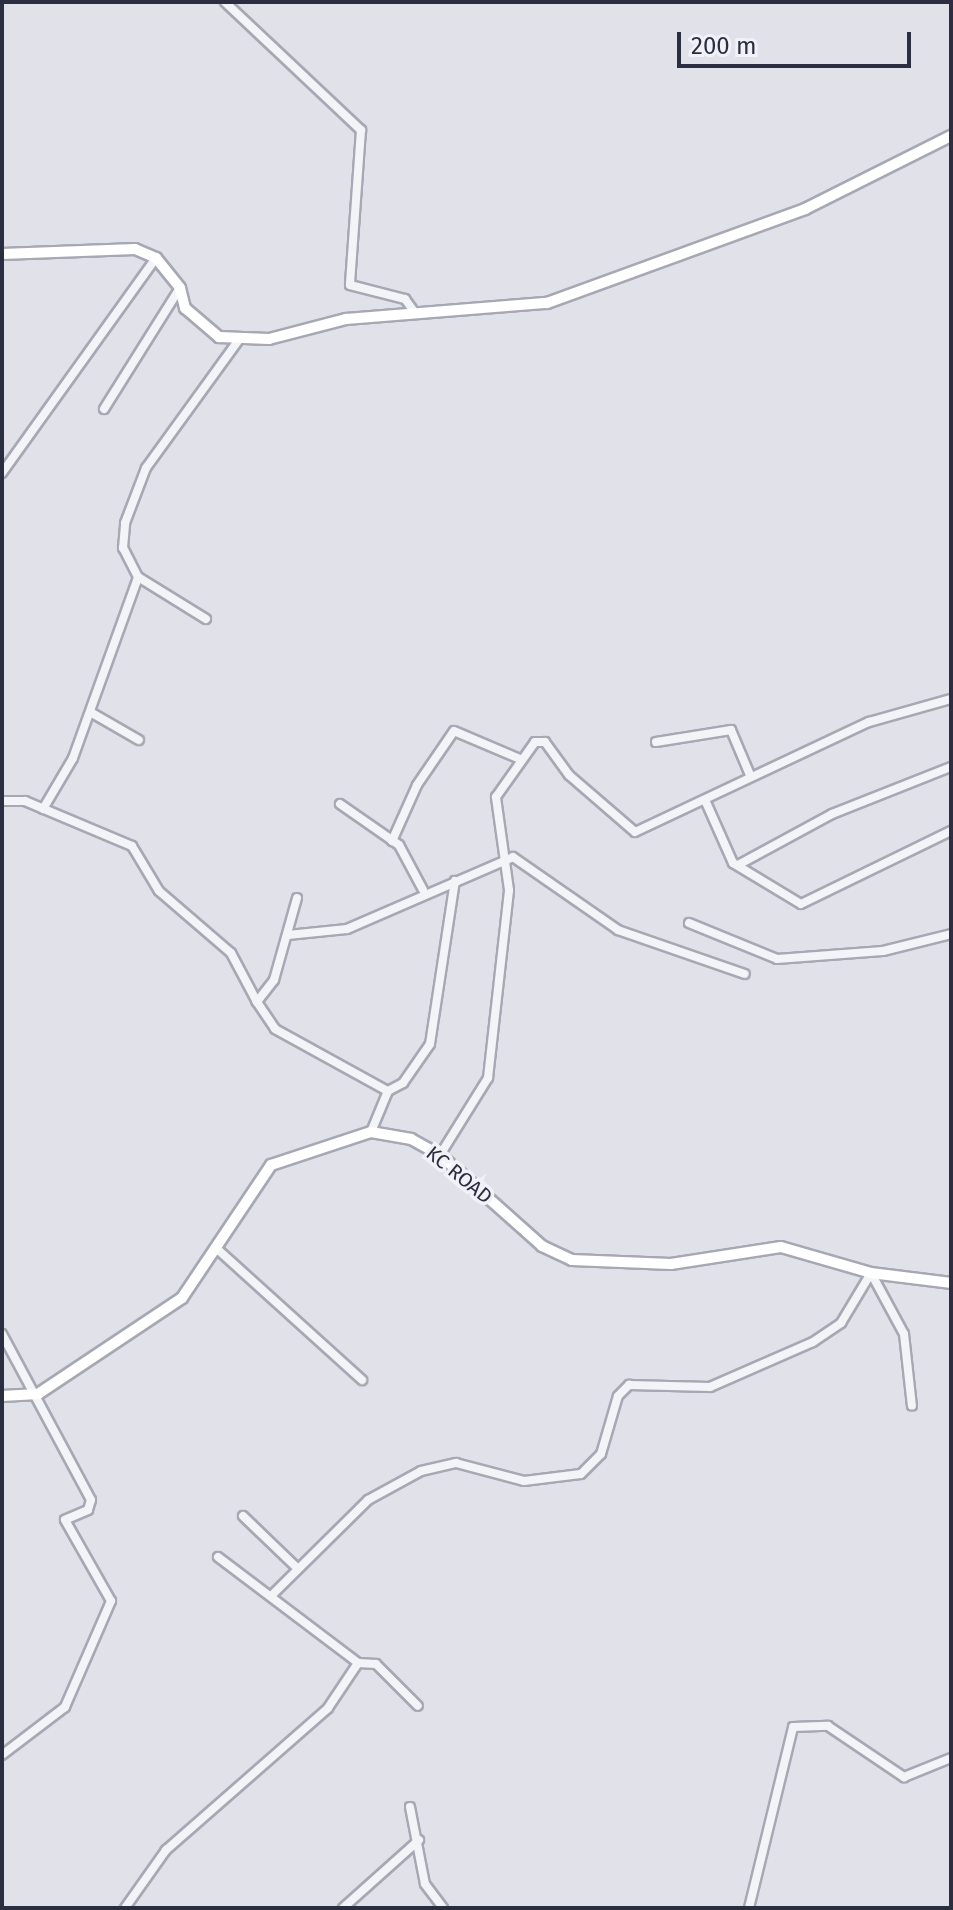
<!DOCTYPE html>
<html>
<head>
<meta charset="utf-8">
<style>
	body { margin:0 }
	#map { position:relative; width:953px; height:1910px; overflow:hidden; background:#e1e2e9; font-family:"Fira Sans",sans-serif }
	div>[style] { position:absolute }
	.roads { filter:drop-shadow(2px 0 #a6a8b3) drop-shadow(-2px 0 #a6a8b3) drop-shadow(0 2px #a6a8b3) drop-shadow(0 -2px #a6a8b3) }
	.minor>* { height:8px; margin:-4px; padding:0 4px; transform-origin:4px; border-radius:4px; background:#f3f4f7 }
	.major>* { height:10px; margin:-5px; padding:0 5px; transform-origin:5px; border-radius:5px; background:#fff }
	span { translate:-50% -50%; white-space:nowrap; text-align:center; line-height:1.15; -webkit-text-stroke:7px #f0f2f7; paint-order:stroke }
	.street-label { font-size:20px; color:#2a2e40 }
	.frame { position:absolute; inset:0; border:4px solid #2a2e40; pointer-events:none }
	.scale { position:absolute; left:677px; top:32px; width:234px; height:36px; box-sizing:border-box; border:4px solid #2a2e40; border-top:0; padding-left:10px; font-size:24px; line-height:28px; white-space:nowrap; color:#2a2e40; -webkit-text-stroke:6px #f0f2f7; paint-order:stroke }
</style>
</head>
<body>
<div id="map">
	<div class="roads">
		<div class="minor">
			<i style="left:225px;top:2px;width:187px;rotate:43.3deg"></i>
			<i style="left:361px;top:130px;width:155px;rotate:94.1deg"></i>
			<i style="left:350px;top:285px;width:57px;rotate:14.3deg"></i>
			<i style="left:405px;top:299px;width:17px;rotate:54deg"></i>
			<i style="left:104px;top:409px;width:143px;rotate:-57.9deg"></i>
			<i style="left:2px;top:473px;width:264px;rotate:-54.4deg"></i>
			<i style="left:206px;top:619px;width:80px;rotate:-148.3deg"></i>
			<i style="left:138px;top:577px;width:33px;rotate:-117deg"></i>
			<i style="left:123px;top:548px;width:25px;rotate:-85deg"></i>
			<i style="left:125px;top:523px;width:59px;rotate:-69.1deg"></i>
			<i style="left:146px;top:468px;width:157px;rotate:-54.1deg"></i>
			<i style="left:92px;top:713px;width:54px;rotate:29.9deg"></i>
			<i style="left:656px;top:742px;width:76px;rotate:-9.1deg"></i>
			<i style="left:731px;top:730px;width:49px;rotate:67.1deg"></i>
			<i style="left:705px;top:800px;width:69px;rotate:66deg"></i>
			<i style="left:733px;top:863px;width:79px;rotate:31.1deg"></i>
			<i style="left:801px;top:904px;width:167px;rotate:-26deg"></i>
			<i style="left:2px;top:801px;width:23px"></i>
			<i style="left:25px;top:801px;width:116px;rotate:22.8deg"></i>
			<i style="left:132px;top:846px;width:52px;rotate:59deg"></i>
			<i style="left:159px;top:891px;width:95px;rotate:40.7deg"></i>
			<i style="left:231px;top:953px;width:55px;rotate:62deg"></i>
			<i style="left:340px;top:804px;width:72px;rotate:34.8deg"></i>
			<i style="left:399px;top:845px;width:51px;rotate:61.9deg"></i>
			<i style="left:43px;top:809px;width:59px;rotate:-59.5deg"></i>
			<i style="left:73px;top:758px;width:192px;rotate:-70.2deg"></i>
			<i style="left:392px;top:841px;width:61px;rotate:-65.9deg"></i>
			<i style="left:417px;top:785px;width:65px;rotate:-55.6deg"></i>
			<i style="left:454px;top:731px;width:72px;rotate:23deg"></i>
			<i style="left:738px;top:865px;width:107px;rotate:-28.5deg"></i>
			<i style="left:832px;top:814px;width:128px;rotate:-21.6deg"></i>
			<i style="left:297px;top:898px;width:85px;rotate:105.7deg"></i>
			<i style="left:274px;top:980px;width:28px;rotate:128deg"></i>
			<i style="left:257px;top:1002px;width:32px;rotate:56deg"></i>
			<i style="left:275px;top:1029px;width:129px;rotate:28.8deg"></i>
			<i style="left:689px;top:923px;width:95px;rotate:22.2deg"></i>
			<i style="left:777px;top:959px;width:106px;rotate:-4.3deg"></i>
			<i style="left:883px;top:951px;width:70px;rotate:-14deg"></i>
			<i style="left:288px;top:935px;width:59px;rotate:-5.8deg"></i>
			<i style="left:347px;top:929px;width:181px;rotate:-23.4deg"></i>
			<i style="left:513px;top:857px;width:128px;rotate:34.8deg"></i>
			<i style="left:618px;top:930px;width:134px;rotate:19.1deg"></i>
			<i style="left:371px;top:1132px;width:44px;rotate:-67.5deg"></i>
			<i style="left:388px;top:1091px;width:17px;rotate:-28deg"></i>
			<i style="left:403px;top:1083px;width:47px;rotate:-55.3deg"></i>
			<i style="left:430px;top:1044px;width:165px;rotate:-81.3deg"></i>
			<i style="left:440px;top:1155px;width:91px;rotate:-58.1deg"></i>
			<i style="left:488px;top:1078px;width:189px;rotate:-83.6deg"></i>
			<i style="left:509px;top:890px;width:94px;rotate:-98deg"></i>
			<i style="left:496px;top:797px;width:67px;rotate:-54.7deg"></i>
			<i style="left:535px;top:742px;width:10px"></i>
			<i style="left:545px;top:742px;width:41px;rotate:54deg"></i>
			<i style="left:569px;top:775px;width:87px;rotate:40.8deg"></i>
			<i style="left:635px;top:832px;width:259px;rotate:-25.2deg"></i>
			<i style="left:869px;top:722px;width:85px;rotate:-15.7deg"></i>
			<i style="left:216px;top:1248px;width:197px;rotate:42.1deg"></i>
			<i style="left:2px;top:1334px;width:188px;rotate:61.8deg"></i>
			<i style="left:91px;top:1500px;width:10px;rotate:107deg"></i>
			<i style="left:88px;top:1510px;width:25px;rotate:157deg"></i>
			<i style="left:65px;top:1520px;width:93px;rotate:60.4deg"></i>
			<i style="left:111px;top:1601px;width:116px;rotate:113.5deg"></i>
			<i style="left:65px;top:1707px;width:79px;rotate:142.7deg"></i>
			<i style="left:243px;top:1516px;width:72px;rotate:43.9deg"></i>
			<i style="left:218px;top:1557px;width:176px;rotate:37.1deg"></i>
			<i style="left:358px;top:1663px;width:18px;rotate:3deg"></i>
			<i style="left:376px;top:1664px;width:59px;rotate:45deg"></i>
			<i style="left:272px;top:1595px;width:135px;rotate:-44.7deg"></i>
			<i style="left:368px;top:1500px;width:60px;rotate:-28.7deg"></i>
			<i style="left:421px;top:1471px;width:36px;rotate:-13deg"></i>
			<i style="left:456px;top:1463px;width:70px;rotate:14.8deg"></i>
			<i style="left:524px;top:1481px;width:57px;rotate:-7deg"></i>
			<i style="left:581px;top:1474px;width:28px;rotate:-45deg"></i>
			<i style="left:601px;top:1454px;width:60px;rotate:-73.7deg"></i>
			<i style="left:618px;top:1396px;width:16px;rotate:-45deg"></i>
			<i style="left:629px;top:1385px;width:81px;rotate:1.4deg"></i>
			<i style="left:710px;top:1387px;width:112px;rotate:-23.6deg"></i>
			<i style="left:813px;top:1342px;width:34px;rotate:-34deg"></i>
			<i style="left:841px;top:1323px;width:58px;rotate:-59deg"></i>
			<i style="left:871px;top:1273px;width:69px;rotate:61.6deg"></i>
			<i style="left:904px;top:1334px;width:72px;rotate:83.7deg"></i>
			<i style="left:410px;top:1807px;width:78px;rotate:79deg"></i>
			<i style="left:425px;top:1884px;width:30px;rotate:53deg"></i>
			<i style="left:125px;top:1908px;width:71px;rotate:-54.7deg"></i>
			<i style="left:166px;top:1850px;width:215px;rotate:-41.2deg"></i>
			<i style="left:328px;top:1708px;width:54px;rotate:-56.3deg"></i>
			<i style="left:343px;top:1908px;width:102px;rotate:-41.8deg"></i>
			<i style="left:749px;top:1908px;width:186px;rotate:-76.3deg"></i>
			<i style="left:793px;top:1727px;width:35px;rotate:-2deg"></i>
			<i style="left:828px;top:1726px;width:92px;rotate:33.9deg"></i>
			<i style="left:904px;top:1777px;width:51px;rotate:-22deg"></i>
		</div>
		<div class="major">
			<i style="left:2px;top:254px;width:133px;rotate:-2.2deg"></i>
			<i style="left:135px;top:249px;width:23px;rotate:23deg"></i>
			<i style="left:156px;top:258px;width:38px;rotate:51deg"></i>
			<i style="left:180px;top:288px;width:21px;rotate:76deg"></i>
			<i style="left:185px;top:308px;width:45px;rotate:40.5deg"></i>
			<i style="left:219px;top:337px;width:50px;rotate:2.3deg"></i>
			<i style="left:269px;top:339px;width:80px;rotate:-14.6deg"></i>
			<i style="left:346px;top:319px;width:202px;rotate:-4.6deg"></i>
			<i style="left:547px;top:303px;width:275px;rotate:-20deg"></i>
			<i style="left:805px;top:209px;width:163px;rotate:-26.6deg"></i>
			<i style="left:2px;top:1396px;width:36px;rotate:-3deg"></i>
			<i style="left:38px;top:1394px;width:173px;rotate:-33.7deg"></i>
			<i style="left:182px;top:1298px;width:160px;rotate:-56.2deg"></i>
			<i style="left:271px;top:1165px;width:105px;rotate:-18.3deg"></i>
			<i style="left:371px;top:1132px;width:41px;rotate:9.9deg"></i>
			<i style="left:411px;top:1139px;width:33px;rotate:29deg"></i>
			<i style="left:440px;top:1155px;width:137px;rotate:41.7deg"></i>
			<i style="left:542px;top:1246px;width:33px;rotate:25deg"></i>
			<i style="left:572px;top:1260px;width:99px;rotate:2.3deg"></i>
			<i style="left:671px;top:1264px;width:111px;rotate:-8.8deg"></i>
			<i style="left:781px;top:1247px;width:94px;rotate:16.1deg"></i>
			<i style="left:871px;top:1273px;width:81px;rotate:7.1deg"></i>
		</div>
	</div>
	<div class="street-label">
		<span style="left:459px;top:1175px;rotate:39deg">KC ROAD</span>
	</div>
	<div class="frame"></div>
	<div class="scale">200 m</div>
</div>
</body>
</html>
